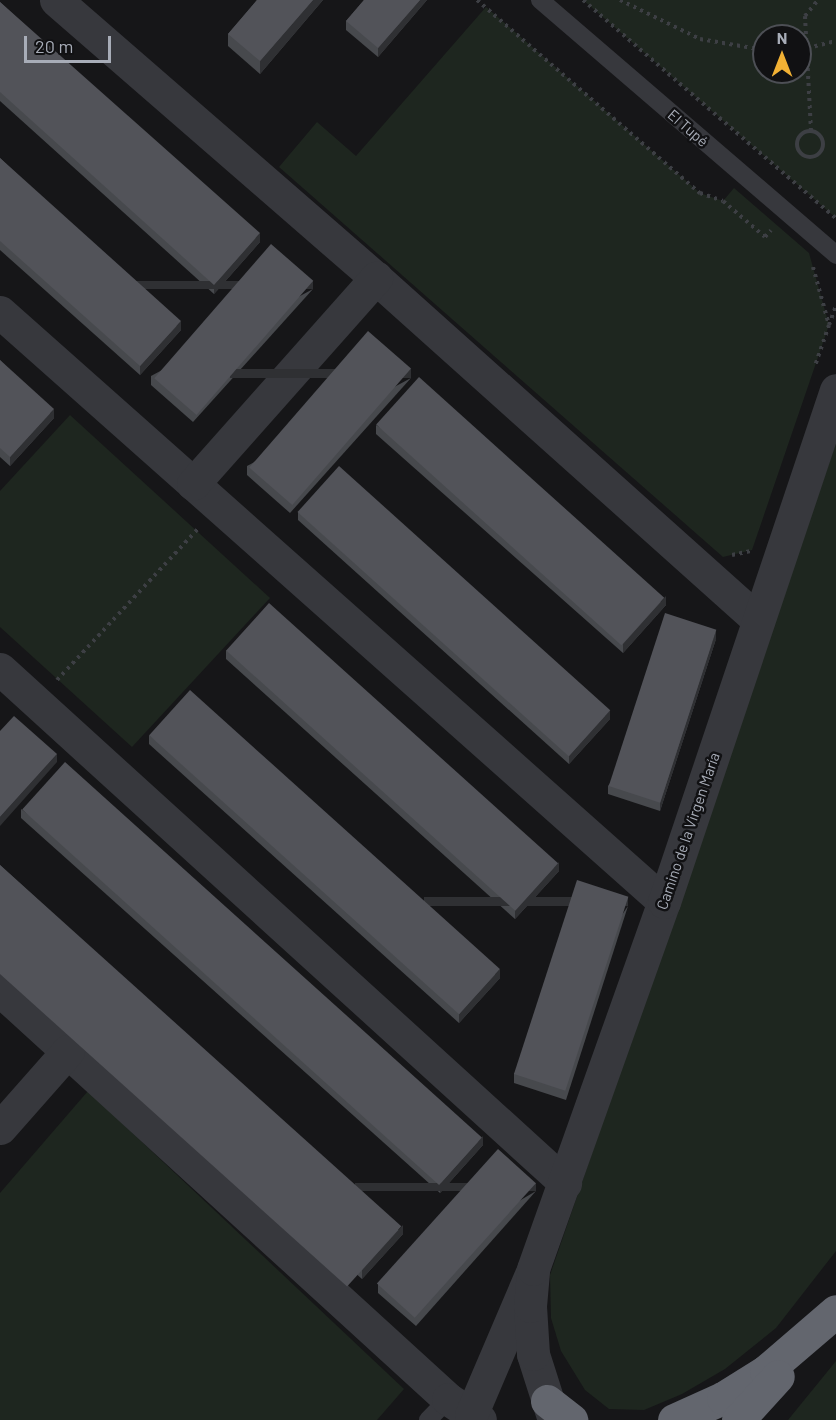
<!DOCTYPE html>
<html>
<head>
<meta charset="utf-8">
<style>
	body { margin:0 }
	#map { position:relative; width:836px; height:1420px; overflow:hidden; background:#161618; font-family:Barlow,sans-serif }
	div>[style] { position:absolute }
	.green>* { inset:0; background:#1e261f }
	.path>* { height:4px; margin-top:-2px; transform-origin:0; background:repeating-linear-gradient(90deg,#3d3f44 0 3px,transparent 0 7.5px) }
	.path>.ring { margin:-2px; padding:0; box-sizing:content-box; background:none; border:4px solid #3d3f44; border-radius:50% }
	.service>* { height:18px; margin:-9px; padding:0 9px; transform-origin:9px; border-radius:9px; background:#37383d }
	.minor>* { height:33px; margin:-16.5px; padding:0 16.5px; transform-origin:16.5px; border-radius:16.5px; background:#37383d }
	.tertiary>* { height:33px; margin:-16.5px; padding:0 16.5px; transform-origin:16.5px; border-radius:16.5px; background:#37383d }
	.motorway>* { height:33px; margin:-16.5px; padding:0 16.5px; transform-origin:16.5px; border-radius:16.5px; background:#63666e }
	.wall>* { inset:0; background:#47494d }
	.shaded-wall>* { inset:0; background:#2f3033; transform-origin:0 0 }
	.building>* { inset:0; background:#525359; transform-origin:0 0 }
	span { translate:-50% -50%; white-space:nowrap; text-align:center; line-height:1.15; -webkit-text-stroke:5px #111113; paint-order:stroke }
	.street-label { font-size:15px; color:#a8adb8 }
	.north { position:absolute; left:752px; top:24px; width:60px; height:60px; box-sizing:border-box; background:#111113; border:2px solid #4d4f55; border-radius:50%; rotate:0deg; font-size:16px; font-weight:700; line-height:24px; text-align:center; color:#a8adb8 }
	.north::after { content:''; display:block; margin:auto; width:21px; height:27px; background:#f2b134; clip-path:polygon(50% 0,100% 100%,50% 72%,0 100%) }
	.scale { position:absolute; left:24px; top:36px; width:87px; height:27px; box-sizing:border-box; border:3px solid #a8adb8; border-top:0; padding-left:8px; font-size:18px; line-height:21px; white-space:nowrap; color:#a8adb8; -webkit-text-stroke:4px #111113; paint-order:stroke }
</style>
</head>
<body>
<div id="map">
	<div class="green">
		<i style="clip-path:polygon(evenodd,583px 0,836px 0,836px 218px,806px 192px,583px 0,764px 36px,800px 36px,800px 72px,764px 72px,764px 36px)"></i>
		<i style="clip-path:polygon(486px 7px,700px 193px,723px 201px,734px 188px,809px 253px,829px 325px,752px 550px,723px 557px,279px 167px,317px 122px,356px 156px)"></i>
		<i style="clip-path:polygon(70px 415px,270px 598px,132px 747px,0 627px,0 491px)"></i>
		<i style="clip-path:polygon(836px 443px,836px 1251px,776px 1328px,725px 1369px,682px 1394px,644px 1410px,609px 1409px,585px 1390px,561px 1351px,551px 1318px,550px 1275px)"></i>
		<i style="clip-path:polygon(88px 1091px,404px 1389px,377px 1420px,0 1420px,0 1193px)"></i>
		<i style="clip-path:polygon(836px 1361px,836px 1420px,788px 1420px)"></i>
	</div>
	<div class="path">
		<i style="left:477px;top:0;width:295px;rotate:40.9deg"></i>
		<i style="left:700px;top:193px;width:24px;rotate:19deg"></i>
		<i style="left:723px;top:201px;width:55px;rotate:40.6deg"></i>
		<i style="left:765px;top:237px;width:9px;rotate:-49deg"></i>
		<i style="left:583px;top:0;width:334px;rotate:40.8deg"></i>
		<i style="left:620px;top:0;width:89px;rotate:26deg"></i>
		<i style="left:700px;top:39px;width:65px;rotate:9.8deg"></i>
		<i style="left:800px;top:50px;width:37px;rotate:-14deg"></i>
		<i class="ring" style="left:797px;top:131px;width:22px;height:22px"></i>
		<i style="left:811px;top:131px;width:115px;rotate:-93deg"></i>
		<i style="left:805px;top:16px;width:21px;rotate:-51deg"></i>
		<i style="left:813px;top:267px;width:60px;rotate:74.6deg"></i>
		<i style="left:829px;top:325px;width:43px;rotate:108.9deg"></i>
		<i style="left:829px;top:325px;width:20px;rotate:-70deg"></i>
		<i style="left:732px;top:555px;width:19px;rotate:-12deg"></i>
		<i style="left:57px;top:680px;width:207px;rotate:-47deg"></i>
	</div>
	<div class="service">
		<i style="left:540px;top:0;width:391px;rotate:40.7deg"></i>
		<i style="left:428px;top:1420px;width:29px;rotate:-46deg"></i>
	</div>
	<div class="minor">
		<i style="left:56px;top:0;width:424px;rotate:41deg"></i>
		<i style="left:376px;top:278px;width:513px;rotate:41.84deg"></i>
		<i style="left:0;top:312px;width:888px;rotate:41.62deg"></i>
		<i style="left:193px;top:484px;width:276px;rotate:-48.4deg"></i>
		<i style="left:0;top:669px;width:764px;rotate:42.29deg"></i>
		<i style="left:0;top:990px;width:607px;rotate:42.39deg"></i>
		<i style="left:448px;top:1399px;width:38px;rotate:33deg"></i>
		<i style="left:0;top:1128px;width:103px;rotate:-48.6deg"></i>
		<i style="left:471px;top:1415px;width:153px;rotate:-66.9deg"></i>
	</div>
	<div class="tertiary">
		<i style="left:554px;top:1420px;width:69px;rotate:-107.7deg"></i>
		<i style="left:533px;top:1354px;width:48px;rotate:-93.6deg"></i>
		<i style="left:530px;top:1306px;width:37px;rotate:-85deg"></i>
		<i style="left:533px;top:1269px;width:390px;rotate:-70.4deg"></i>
		<i style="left:664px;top:902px;width:540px;rotate:-71.43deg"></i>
	</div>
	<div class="motorway">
		<i style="left:547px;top:1401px;width:31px;rotate:38deg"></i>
		<i style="left:674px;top:1420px;width:54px;rotate:-24.2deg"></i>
		<i style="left:723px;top:1398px;width:51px;rotate:-32.1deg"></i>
		<i style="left:766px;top:1371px;width:92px;rotate:-40.6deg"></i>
		<i style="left:738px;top:1420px;width:59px;rotate:-47.7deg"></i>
	</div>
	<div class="wall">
		<i style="clip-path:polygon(257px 0,323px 0,260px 74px,228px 46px,228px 34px)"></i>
		<i style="clip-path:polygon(364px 0,427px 0,378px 57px,346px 30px,346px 21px)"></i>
		<i style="clip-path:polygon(0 2px,260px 242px,214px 294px,0 101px)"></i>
		<i style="clip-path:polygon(0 158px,181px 330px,140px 375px,0 250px)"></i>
		<i style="clip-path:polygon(313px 289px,193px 422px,151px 385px,151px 376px)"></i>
		<i style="clip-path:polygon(0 360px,54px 418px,10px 466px,0 457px)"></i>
		<i style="clip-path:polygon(411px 378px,290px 513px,247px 475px,247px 466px)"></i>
		<i style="clip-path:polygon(376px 425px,666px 605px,623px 653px,376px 434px)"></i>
		<i style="clip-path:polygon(298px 512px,610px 719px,569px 764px,298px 520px)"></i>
		<i style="clip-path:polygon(716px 639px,660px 811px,608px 794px,608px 786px)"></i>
		<i style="clip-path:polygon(226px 650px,559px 871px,515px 919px,226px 659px)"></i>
		<i style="clip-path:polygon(149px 735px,500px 978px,459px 1023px,149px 744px)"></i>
		<i style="clip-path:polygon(21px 809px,483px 1145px,440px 1193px,21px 818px)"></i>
		<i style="clip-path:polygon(0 865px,403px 1234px,362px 1279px,0 955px)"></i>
		<i style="clip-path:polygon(628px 906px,566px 1100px,514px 1083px,514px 1074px)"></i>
		<i style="clip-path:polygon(536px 1191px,416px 1326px,378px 1293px,378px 1284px)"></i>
	</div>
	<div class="shaded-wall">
		<i style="clip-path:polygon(313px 0,323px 0,260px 74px,260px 61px)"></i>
		<i style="clip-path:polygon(420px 0,427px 0,378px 57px,378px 48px)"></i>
		<i style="clip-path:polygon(260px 233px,260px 242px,214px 294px,214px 285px)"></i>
		<i style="left:313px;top:281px;width:8px;height:179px;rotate:90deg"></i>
		<i style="clip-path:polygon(181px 321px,181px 330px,140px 375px,140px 366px)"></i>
		<i style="left:411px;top:369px;width:9px;height:181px;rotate:90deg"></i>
		<i style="clip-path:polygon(54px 409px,54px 418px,10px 466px,10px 457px)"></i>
		<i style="clip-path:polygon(666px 596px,666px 605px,623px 653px,623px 644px)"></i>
		<i style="clip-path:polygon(716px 630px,716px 639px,660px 811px,660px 803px)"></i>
		<i style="clip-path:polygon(610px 710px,610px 719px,569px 764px,569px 756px)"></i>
		<i style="clip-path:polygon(57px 754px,57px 762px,0 826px,0 817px)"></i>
		<i style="clip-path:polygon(559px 862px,559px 871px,515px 919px,515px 910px)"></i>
		<i style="left:628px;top:897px;width:9px;height:204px;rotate:90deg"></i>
		<i style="clip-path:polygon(500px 969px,500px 978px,459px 1023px,459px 1014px)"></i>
		<i style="clip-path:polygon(483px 1136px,483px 1145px,440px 1193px,440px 1184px)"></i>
		<i style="left:536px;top:1183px;width:8px;height:181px;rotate:90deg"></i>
		<i style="clip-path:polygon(403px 1225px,403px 1234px,362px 1279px,362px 1270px)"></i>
	</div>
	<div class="building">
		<i style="clip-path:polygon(257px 0,313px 0,260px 61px,228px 34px)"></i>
		<i style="clip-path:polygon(364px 0,420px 0,378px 48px,346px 21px)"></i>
		<i style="clip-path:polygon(0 2px,260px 233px,214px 285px,0 92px)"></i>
		<i style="clip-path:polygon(0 158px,181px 321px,140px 366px,0 241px)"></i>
		<i style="left:271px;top:244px;width:56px;height:178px;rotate:41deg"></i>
		<i style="left:368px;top:331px;width:57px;height:181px;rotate:41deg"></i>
		<i style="clip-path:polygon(0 360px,54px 409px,10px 457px,0 448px)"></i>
		<i style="left:419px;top:377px;width:330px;height:64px;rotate:42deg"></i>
		<i style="left:339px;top:466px;width:365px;height:62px;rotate:42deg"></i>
		<i style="left:269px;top:603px;width:389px;height:64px;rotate:42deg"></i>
		<i style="left:665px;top:613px;width:54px;height:182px;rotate:18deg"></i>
		<i style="left:190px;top:690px;width:417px;height:61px;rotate:42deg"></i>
		<i style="clip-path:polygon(14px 716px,57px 754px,0 817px,0 731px)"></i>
		<i style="left:65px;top:762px;width:561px;height:64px;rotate:42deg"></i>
		<i style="left:0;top:865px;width:540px;height:81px;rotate:42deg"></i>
		<i style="left:577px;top:880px;width:54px;height:204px;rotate:18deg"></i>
		<i style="left:498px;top:1149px;width:51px;height:181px;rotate:42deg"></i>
	</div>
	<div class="street-label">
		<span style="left:688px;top:128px;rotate:41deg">El Tupé</span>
		<span style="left:688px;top:831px;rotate:-71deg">Camino de la Virgen María</span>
	</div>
	<div class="north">N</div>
	<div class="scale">20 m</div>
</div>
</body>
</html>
